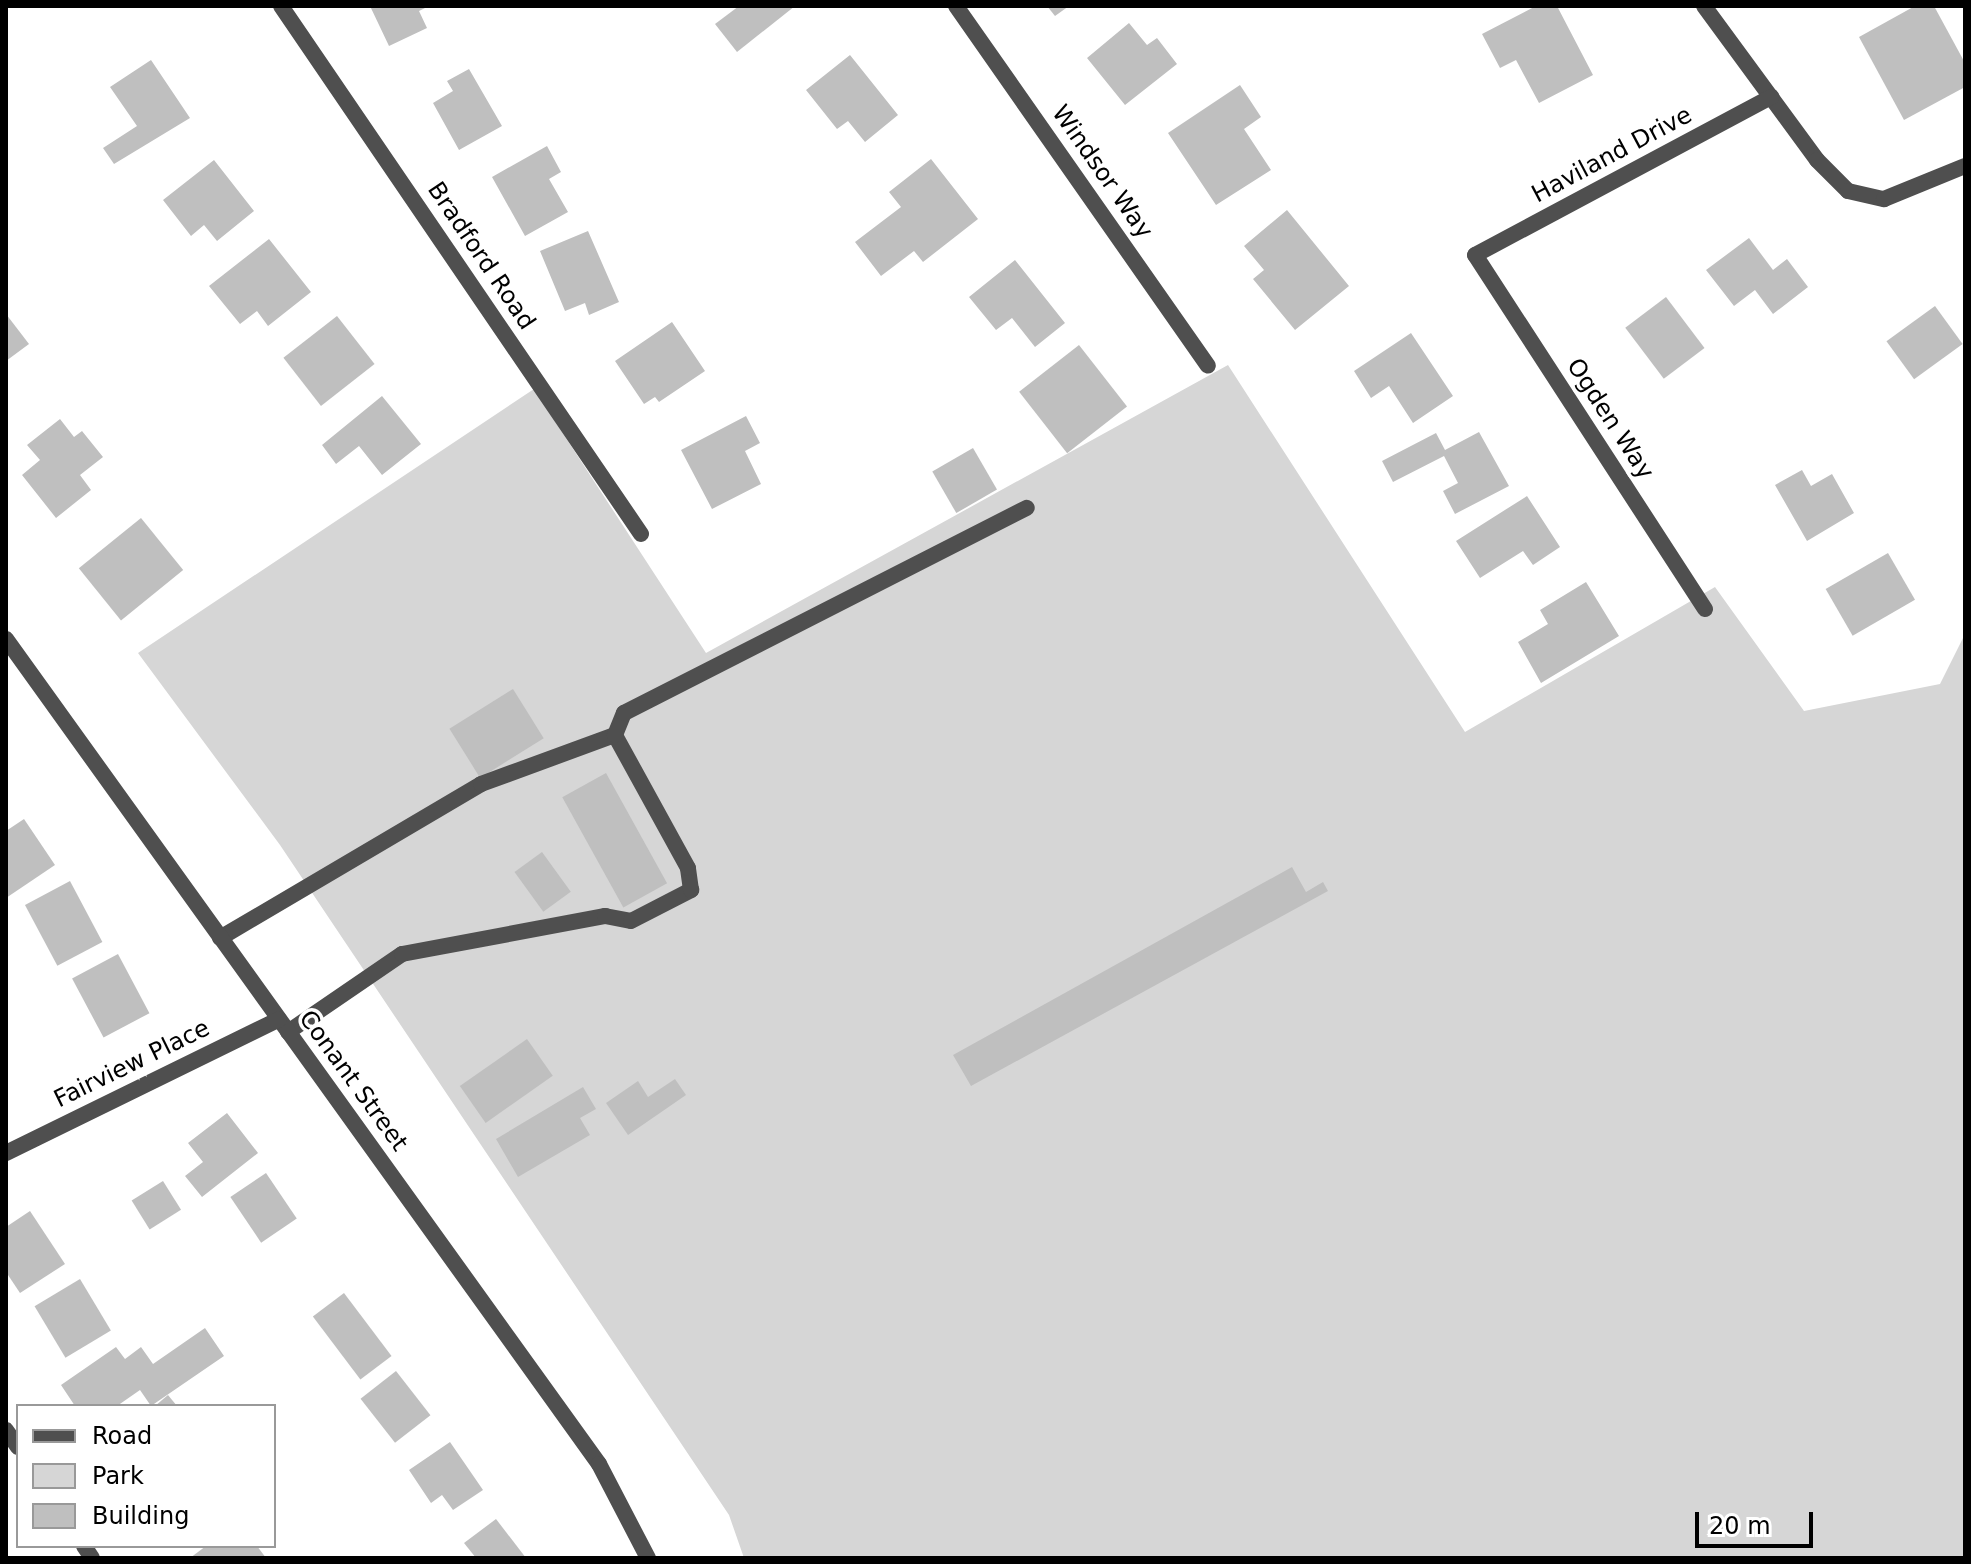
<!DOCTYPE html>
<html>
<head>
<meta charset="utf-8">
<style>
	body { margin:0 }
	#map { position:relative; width:1971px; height:1564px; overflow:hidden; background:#fff; font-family:"DejaVu Sans",sans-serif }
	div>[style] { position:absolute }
	.green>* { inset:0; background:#d6d6d6 }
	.building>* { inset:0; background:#bfbfbf; transform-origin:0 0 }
	.service>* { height:16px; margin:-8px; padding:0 8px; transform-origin:8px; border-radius:8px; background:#4f4f4f }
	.minor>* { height:16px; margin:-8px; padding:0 8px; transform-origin:8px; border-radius:8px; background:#4f4f4f }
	span { translate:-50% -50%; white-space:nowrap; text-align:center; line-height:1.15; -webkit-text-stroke:7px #fff; paint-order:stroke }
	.street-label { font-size:24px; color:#000 }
	.frame { position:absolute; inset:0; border:8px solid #000; pointer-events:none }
	.legend { position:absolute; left:16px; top:1404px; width:260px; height:144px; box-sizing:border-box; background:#fff; border:2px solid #999; margin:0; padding:10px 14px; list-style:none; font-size:24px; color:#000 }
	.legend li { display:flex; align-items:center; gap:16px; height:40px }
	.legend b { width:40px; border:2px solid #999 }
	.scale { position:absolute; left:1695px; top:1512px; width:118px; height:36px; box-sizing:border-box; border:4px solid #000; border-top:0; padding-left:10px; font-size:24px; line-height:28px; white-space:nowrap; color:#000; -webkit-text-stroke:6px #fff; paint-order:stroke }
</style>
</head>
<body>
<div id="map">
	<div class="green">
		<i style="clip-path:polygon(1228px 365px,1465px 732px,1715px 587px,1804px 711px,1940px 684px,1965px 634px,1965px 1558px,744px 1558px,729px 1515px,280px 845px,138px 653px,534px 389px,706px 653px)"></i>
	</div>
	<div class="building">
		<i style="clip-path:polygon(370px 6px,429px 6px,419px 11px,427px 28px,389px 46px)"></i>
		<i style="clip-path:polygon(739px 6px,795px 6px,737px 52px,715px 24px)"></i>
		<i style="clip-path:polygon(1047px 6px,1069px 6px,1055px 16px)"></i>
		<i style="clip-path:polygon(1536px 6px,1557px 6px,1593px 75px,1539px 103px,1516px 60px,1500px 68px,1482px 34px)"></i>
		<i style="clip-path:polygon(1915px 6px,1934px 6px,1965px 63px,1965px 87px,1904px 120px,1859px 37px)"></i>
		<i style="clip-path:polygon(1129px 23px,1147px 45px,1157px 38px,1177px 64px,1125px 105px,1087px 58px)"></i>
		<i style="clip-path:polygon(850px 55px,898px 115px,865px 142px,848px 121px,837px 129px,806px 90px)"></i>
		<i style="clip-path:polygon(151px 60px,190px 118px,114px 164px,103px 148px,137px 126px,110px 87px)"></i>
		<i style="clip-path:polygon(469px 69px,502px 126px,459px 150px,433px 103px,453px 91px,447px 81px)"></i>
		<i style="clip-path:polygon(1240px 85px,1261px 117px,1244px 129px,1271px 170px,1216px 205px,1168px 133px)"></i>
		<i style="clip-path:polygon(547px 146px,561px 172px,549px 179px,568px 212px,525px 236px,492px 177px)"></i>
		<i style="clip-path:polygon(931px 159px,978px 219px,923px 262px,914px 251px,881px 276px,855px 242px,901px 207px,889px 192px)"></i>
		<i style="clip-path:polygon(214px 160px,254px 211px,217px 241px,204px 225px,191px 236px,163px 200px)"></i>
		<i style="clip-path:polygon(1287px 210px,1349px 286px,1295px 330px,1253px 279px,1264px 270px,1244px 246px)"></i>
		<i style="clip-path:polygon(588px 231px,619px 302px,589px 315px,585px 303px,565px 311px,540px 251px)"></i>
		<i style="clip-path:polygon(1749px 238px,1773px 270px,1787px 259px,1808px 287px,1773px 314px,1755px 290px,1734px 306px,1706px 270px)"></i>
		<i style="clip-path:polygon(269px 239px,311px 292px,268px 326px,257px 311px,240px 324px,209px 286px)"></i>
		<i style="clip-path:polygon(1015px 260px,1065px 323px,1035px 347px,1012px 318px,996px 330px,969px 297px)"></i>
		<i style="left:1666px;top:297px;width:64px;height:51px;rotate:53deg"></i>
		<i style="left:1935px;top:306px;width:47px;height:60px;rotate:54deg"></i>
		<i style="clip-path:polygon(6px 314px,29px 344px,6px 361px)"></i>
		<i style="left:337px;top:316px;width:61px;height:68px;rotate:52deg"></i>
		<i style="clip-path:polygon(672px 322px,705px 371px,659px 402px,655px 397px,644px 404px,615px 361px)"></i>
		<i style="clip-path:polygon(1411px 333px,1453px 396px,1413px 423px,1389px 386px,1371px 398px,1354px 371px)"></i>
		<i style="left:1079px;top:345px;width:78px;height:76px;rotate:52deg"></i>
		<i style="clip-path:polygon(382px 396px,421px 444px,382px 475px,359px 446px,336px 464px,322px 445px)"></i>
		<i style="clip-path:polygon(746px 416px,760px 443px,745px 451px,761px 484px,712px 509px,681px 450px)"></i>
		<i style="clip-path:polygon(60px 419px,74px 437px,82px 431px,103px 457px,80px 475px,91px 490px,56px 518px,22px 475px,40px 460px,27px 445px)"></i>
		<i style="clip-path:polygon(1479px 432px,1509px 486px,1455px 514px,1443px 491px,1458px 483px,1444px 456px,1393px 482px,1382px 461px,1436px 433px,1445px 450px)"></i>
		<i style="left:973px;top:448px;width:48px;height:47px;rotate:60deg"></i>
		<i style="clip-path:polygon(1802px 470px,1811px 486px,1832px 474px,1854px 513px,1807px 541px,1775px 485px)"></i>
		<i style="clip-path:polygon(1527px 496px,1560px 547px,1533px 565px,1523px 551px,1480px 578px,1456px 541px)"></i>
		<i style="left:141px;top:518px;width:67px;height:80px;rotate:51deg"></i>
		<i style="left:1888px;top:553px;width:54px;height:72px;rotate:60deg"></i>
		<i style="clip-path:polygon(1586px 582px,1619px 636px,1541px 683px,1518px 642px,1548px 624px,1540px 610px)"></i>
		<i style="left:513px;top:689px;width:58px;height:75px;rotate:58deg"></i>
		<i style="left:606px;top:773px;width:126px;height:50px;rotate:61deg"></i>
		<i style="clip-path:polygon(24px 819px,55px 865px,6px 898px,6px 831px)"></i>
		<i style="left:542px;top:852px;width:49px;height:34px;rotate:54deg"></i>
		<i style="clip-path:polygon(1292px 867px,1306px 892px,1323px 882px,1328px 891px,971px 1086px,953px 1055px)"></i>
		<i style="left:70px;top:881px;width:69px;height:51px;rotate:62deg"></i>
		<i style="left:118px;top:954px;width:67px;height:52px;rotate:62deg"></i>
		<i style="left:527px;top:1039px;width:45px;height:82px;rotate:55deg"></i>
		<i style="clip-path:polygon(675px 1079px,686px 1095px,628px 1135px,606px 1103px,638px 1081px,648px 1097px)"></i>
		<i style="clip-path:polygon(583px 1087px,596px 1109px,580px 1118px,590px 1135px,518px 1177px,496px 1139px)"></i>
		<i style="clip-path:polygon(227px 1113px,258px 1153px,202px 1197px,185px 1176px,203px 1162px,188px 1143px)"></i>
		<i style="left:266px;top:1173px;width:55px;height:43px;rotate:56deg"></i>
		<i style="left:163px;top:1181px;width:34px;height:37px;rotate:58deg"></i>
		<i style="clip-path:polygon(30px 1211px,65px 1264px,20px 1293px,6px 1272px,6px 1227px)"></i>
		<i style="left:80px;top:1279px;width:60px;height:53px;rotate:59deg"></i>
		<i style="left:344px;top:1293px;width:79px;height:39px;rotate:53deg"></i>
		<i style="clip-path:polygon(205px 1328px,224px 1356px,151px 1406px,140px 1390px,117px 1406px,75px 1406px,61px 1385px,116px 1347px,125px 1359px,141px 1347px,153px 1364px)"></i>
		<i style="left:396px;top:1371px;width:56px;height:45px;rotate:52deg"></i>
		<i style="clip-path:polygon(168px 1395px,177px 1406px,155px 1406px)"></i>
		<i style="clip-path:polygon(450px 1442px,483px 1490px,453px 1510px,442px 1495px,431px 1503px,409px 1470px)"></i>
		<i style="clip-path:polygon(496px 1519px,526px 1558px,476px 1558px,464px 1543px)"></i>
		<i style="clip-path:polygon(206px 1546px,257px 1546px,266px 1558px,190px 1558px)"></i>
	</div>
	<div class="service">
		<i style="left:220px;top:938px;width:303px;rotate:-30.5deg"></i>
		<i style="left:481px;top:784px;width:143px;rotate:-20.1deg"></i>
		<i style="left:288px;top:1032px;width:138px;rotate:-34.4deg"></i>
		<i style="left:402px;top:954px;width:207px;rotate:-10.6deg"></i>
		<i style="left:605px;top:916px;width:26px;rotate:11deg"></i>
		<i style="left:631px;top:921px;width:68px;rotate:-27.3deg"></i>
		<i style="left:691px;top:890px;width:22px;rotate:-98deg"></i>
		<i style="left:688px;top:868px;width:152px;rotate:-118.8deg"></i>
		<i style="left:615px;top:735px;width:24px;rotate:-68deg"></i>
		<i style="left:624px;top:713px;width:452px;rotate:-27deg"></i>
	</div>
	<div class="minor">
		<i style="left:281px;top:6px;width:639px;rotate:55.71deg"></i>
		<i style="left:956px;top:6px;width:439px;rotate:55deg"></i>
		<i style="left:1704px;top:6px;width:191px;rotate:53.7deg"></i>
		<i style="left:1817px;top:160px;width:44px;rotate:45deg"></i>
		<i style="left:1848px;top:191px;width:37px;rotate:13deg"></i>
		<i style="left:1884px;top:199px;width:87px;rotate:-22.2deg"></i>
		<i style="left:1705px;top:609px;width:422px;rotate:-123deg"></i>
		<i style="left:1475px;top:255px;width:336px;rotate:-28.1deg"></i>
		<i style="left:6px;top:639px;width:1016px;rotate:54.29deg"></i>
		<i style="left:599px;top:1464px;width:106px;rotate:62.5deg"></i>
		<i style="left:6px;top:1153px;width:304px;rotate:-26.1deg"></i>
		<i style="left:6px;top:1430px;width:21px;rotate:55deg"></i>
		<i style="left:84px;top:1546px;width:14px;rotate:56deg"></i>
	</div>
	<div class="street-label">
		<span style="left:1612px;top:155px;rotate:-28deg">Haviland Drive</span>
		<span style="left:1102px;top:172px;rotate:55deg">Windsor Way</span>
		<span style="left:481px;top:256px;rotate:56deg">Bradford Road</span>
		<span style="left:1610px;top:419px;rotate:57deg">Ogden Way</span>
		<span style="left:132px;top:1064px;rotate:-26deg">Fairview Place</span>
		<span style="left:353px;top:1081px;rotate:54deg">Conant Street</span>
	</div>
	<div class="frame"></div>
	<ul class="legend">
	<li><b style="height:10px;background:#4f4f4f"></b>Road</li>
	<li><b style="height:22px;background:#d6d6d6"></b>Park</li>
	<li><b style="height:22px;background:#bfbfbf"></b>Building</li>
	</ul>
	<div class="scale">20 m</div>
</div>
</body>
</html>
